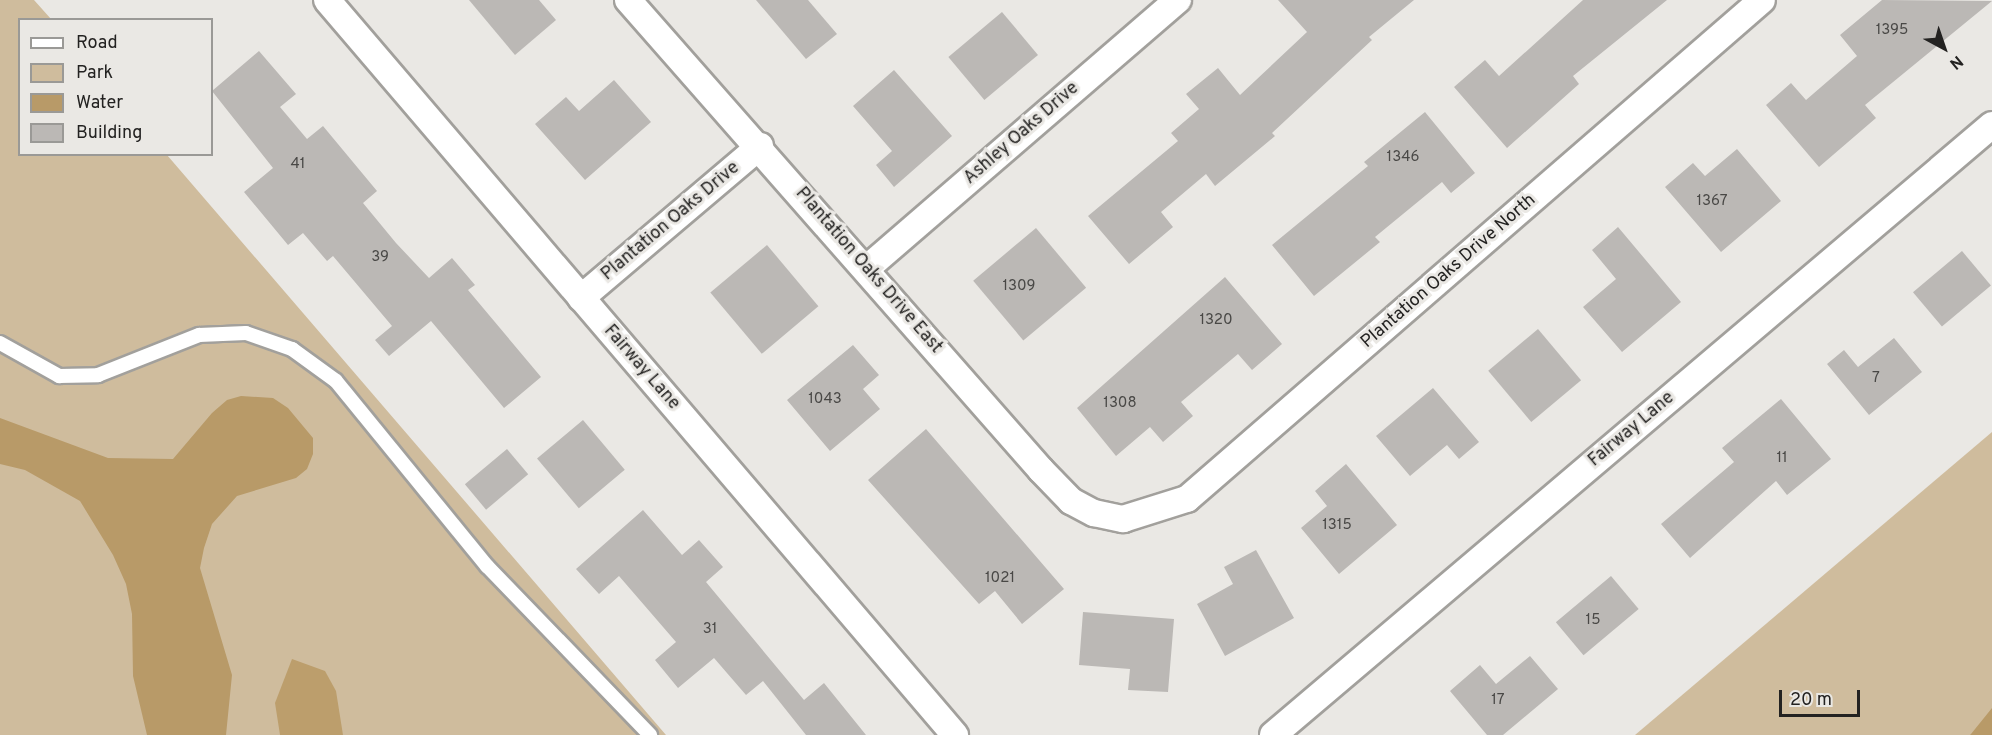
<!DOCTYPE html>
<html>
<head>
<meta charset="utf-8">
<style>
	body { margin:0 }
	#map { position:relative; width:1992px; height:735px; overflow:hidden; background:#eae8e4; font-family:Overpass,sans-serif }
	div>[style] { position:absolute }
	.green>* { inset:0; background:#cfbc9d }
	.forest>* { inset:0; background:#bc9e6c }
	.water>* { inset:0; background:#b89a68 }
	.building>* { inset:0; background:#bbb8b5; transform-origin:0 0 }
	.roads { filter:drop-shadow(2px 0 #a2a09c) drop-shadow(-2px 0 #a2a09c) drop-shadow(0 2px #a2a09c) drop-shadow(0 -2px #a2a09c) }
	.lane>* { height:14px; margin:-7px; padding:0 7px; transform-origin:7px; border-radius:7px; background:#fff }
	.street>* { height:26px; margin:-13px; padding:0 13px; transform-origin:13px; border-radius:13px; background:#fff }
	span { translate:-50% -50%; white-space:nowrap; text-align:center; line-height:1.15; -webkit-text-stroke:6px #eae8e4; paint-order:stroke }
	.number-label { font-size:15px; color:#494846 }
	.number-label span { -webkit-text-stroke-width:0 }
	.street-label { font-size:18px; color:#232221 }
	.legend { position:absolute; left:18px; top:18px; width:195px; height:138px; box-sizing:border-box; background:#eae8e4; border:2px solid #9a9996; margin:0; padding:8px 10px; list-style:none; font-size:18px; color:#232221 }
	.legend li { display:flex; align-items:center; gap:12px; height:30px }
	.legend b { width:30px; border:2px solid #9a9996 }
	.north { position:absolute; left:1914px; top:18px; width:60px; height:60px; -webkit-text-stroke:4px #eae8e4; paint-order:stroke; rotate:140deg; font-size:16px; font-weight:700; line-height:24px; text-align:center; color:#232221 }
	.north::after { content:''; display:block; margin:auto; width:21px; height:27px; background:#232221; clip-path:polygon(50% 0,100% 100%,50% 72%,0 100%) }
	.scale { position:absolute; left:1779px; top:690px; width:81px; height:27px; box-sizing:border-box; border:3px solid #232221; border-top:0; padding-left:8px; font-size:18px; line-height:21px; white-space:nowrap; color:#232221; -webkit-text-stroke:4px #eae8e4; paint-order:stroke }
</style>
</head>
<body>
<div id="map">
	<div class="green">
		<i style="clip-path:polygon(0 0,34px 0,51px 19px,20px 20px,20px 154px,167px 155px,666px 735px,0 735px)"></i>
		<i style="clip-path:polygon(1992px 432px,1992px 735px,1635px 735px)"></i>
	</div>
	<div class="forest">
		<i style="clip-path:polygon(292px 659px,325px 671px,336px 691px,343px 735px,280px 735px,275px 703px)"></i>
	</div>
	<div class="water">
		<i style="clip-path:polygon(241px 396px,273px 398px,288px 408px,313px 438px,313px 454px,307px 469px,296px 478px,237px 496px,212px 524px,204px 548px,200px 568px,232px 675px,226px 735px,147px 735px,133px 676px,132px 614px,126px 584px,113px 555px,80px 501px,25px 470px,0 464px,0 418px,108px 458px,173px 459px,212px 413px,227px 400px)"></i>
		<i style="clip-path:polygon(1992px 708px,1992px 735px,1970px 735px,1971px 734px)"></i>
	</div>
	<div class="building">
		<i style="clip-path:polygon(469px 0,539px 0,556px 20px,515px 55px)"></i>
		<i style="clip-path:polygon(756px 0,808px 0,837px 34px,806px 59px)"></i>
		<i style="clip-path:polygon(1278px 0,1414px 0,1369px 37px,1372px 40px,1272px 133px,1275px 136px,1215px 186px,1206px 174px,1161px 212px,1173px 227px,1129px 264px,1088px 216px,1178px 141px,1171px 133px,1199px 109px,1186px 94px,1218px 68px,1240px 95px,1307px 32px)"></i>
		<i style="clip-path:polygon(1583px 0,1667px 0,1573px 76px,1579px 84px,1507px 148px,1454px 87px,1485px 60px,1499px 76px)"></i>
		<i style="clip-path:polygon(1882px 0,1992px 1px,1865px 105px,1876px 118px,1819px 167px,1766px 105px,1791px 83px,1806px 100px,1857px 56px,1840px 35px)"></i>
		<i style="left:1002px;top:12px;width:56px;height:70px;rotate:50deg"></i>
		<i style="clip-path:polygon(259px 51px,296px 94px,280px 107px,307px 139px,323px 126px,377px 191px,363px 203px,396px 243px,429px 278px,452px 258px,475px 285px,468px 290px,541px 377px,504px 408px,431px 321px,389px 356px,375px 340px,392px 326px,333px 256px,327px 261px,303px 233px,288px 245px,244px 192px,273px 168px,212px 91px)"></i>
		<i style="clip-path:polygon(894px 70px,952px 136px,894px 187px,876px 165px,892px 151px,853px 106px)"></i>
		<i style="clip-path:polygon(614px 80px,651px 122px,585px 180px,535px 124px,566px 97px,579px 111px)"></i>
		<i style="clip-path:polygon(1425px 112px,1475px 173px,1451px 193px,1442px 182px,1375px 237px,1380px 242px,1314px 296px,1272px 245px,1368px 166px,1364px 162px)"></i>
		<i style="clip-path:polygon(1737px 149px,1781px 201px,1721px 252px,1665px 187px,1693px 163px,1705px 176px)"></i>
		<i style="clip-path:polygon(1618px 227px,1681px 302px,1622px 352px,1583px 307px,1616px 279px,1592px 250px)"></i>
		<i style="left:1036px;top:228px;width:78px;height:82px;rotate:50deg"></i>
		<i style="left:767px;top:245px;width:80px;height:74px;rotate:50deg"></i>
		<i style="left:1962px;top:251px;width:45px;height:64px;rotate:50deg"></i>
		<i style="clip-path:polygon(1225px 277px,1282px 344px,1252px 370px,1238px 354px,1181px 402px,1193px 416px,1163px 442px,1150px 427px,1116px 456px,1077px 408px)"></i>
		<i style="left:1538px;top:329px;width:67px;height:65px;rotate:50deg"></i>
		<i style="clip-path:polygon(1894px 338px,1922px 372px,1869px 415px,1827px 364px,1844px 350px,1858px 367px)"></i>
		<i style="clip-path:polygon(853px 345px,879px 375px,863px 389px,880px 409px,830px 451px,787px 400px)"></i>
		<i style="clip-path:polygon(1433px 388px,1479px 442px,1459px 459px,1447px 445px,1410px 476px,1376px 436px)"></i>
		<i style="clip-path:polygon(1781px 399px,1831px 459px,1787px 495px,1776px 481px,1690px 558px,1661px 524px,1734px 462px,1722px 448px)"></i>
		<i style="left:583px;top:420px;width:65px;height:60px;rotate:50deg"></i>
		<i style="clip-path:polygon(926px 429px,1064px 589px,1022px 624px,995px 591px,979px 604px,868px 480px)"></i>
		<i style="left:507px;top:449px;width:33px;height:55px;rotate:50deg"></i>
		<i style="clip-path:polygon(1346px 464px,1397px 525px,1339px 574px,1301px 528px,1327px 506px,1315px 491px)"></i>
		<i style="clip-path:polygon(643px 510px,682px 555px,699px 540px,723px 567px,706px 582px,804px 700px,824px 683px,866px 735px,806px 735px,763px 681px,746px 695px,714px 658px,678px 688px,655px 660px,676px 642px,619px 576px,599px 594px,576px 569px)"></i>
		<i style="clip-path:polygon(1256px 550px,1294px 618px,1225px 656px,1197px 604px,1233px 584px,1224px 567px)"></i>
		<i style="left:1611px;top:576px;width:43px;height:72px;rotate:50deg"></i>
		<i style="clip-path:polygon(1083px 612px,1174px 619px,1168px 692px,1128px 690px,1130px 669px,1079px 665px)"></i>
		<i style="clip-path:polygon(1530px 656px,1558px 689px,1503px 735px,1487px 735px,1450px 691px,1480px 665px,1496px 684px)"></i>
	</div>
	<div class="roads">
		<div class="lane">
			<i style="left:0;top:343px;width:68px;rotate:29.2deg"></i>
			<i style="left:59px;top:376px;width:39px;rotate:-1deg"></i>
			<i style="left:98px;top:375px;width:109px;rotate:-21.6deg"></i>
			<i style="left:199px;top:335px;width:47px;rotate:-2.4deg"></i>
			<i style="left:246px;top:333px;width:49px;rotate:19.2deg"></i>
			<i style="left:292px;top:349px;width:54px;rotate:36deg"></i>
			<i style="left:336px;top:381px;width:239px;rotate:50.8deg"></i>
			<i style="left:487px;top:566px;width:235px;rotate:46deg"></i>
		</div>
		<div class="street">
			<i style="left:327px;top:0;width:967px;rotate:49.49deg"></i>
			<i style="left:628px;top:0;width:626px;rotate:48.69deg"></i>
			<i style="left:1041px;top:470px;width:43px;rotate:45.9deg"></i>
			<i style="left:1071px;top:501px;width:26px;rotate:28deg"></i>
			<i style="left:1094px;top:513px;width:30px;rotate:12deg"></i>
			<i style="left:1123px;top:519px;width:67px;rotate:-17.4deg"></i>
			<i style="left:1187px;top:499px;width:761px;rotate:-40.95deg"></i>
			<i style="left:866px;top:269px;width:412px;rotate:-40.8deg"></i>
			<i style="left:581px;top:298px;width:235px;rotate:-40.3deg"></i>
			<i style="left:1273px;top:735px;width:943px;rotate:-40.31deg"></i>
		</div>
	</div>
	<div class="number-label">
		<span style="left:1892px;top:31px">1395</span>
		<span style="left:1403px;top:158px">1346</span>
		<span style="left:298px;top:165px">41</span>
		<span style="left:1712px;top:202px">1367</span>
		<span style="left:380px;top:258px">39</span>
		<span style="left:1019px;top:287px">1309</span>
		<span style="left:1216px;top:321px">1320</span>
		<span style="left:1876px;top:379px">7</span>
		<span style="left:825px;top:400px">1043</span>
		<span style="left:1120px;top:404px">1308</span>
		<span style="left:1782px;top:459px">11</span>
		<span style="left:1337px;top:526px">1315</span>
		<span style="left:1000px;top:579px">1021</span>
		<span style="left:1593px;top:621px">15</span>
		<span style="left:710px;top:630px">31</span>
		<span style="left:1498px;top:701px">17</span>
	</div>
	<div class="street-label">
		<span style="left:1022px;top:134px;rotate:-41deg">Ashley Oaks Drive</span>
		<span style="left:671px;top:222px;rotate:-40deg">Plantation Oaks Drive</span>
		<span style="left:868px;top:271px;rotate:49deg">Plantation Oaks Drive East</span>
		<span style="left:1449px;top:272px;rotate:-41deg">Plantation Oaks Drive North</span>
		<span style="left:641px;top:368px;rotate:49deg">Fairway Lane</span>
		<span style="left:1632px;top:430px;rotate:-40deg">Fairway Lane</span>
	</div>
	<ul class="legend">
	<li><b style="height:8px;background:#fff"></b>Road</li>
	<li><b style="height:16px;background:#cfbc9d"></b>Park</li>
	<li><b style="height:16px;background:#b89a68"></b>Water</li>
	<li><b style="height:16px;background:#bbb8b5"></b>Building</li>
	</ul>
	<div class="north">N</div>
	<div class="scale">20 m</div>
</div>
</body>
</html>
